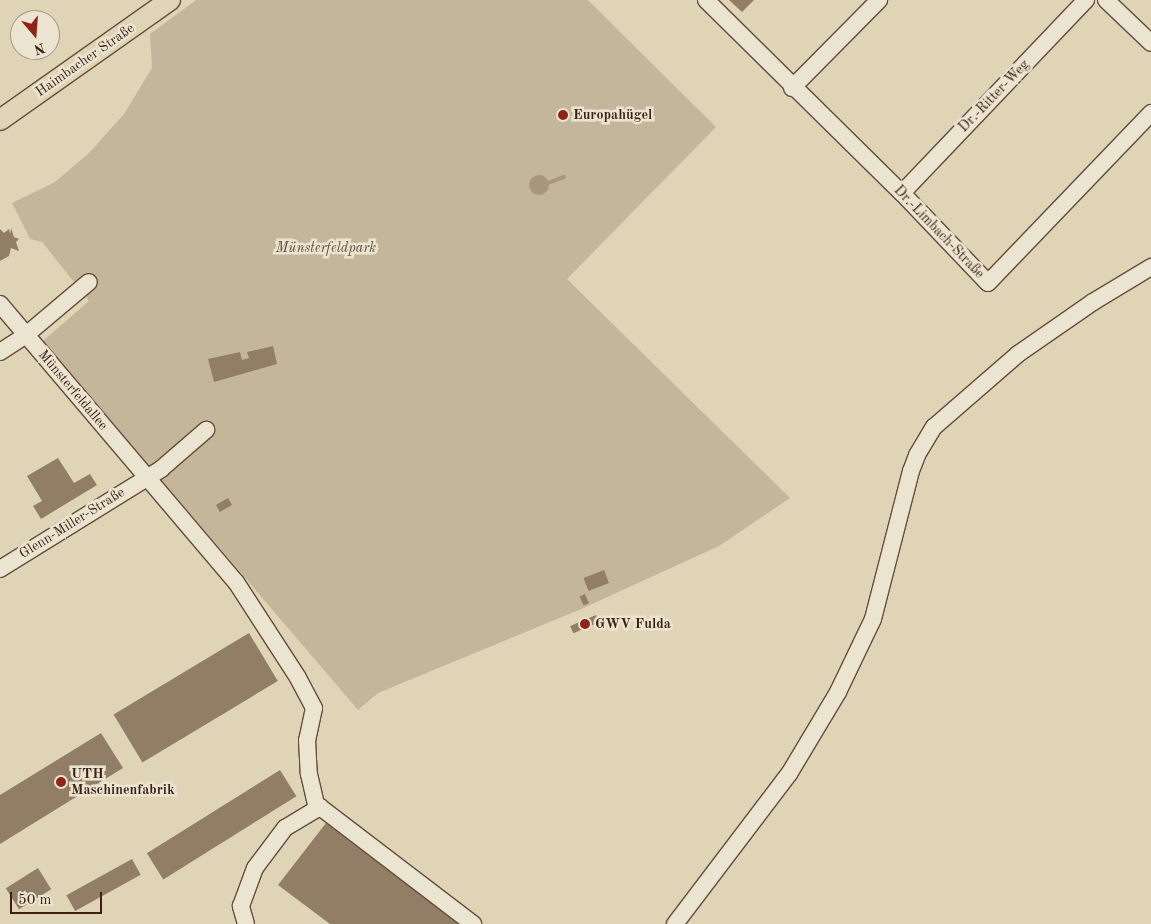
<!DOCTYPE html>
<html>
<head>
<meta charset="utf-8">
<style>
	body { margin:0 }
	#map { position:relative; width:1151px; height:924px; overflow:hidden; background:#dfd5b6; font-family:"Old Standard TT",serif }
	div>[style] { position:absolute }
	.green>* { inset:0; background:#c4b69a }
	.water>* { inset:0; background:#a8977e }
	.round { border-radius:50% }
	.stream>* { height:4px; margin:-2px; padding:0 2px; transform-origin:2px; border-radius:2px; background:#a8977e }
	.building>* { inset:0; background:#927e67; transform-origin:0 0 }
	.roads { filter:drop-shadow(1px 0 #664d3b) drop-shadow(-1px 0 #664d3b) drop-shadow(0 1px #664d3b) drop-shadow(0 -1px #664d3b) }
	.minor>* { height:16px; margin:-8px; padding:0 8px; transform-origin:8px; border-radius:8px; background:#eae4d0 }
	.major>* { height:20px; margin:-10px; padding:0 10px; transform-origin:10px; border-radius:10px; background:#dfd5b6 }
	.dots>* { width:14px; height:14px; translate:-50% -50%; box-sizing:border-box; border:2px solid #eae4d0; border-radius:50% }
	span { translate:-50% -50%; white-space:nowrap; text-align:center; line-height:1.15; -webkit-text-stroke:5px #eae4d0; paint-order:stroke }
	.street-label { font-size:14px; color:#3e2012 }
	.poi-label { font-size:14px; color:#3e2012; font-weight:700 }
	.left { translate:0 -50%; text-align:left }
	.park-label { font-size:14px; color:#604634; font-style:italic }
	.north { position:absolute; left:10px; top:10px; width:50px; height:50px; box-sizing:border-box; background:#eae4d0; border:1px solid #a59684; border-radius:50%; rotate:162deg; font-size:14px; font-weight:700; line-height:20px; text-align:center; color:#3e2012 }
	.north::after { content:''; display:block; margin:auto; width:18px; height:22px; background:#8f2418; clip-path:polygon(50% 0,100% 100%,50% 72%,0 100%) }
	.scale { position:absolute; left:10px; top:892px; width:92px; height:22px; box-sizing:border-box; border:2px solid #3e2012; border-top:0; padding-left:6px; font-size:15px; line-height:18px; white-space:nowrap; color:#3e2012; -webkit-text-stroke:4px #eae4d0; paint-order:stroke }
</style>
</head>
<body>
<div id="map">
	<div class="green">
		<i style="clip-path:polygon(196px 0,588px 0,716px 127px,567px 279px,790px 498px,719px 546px,579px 610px,378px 693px,358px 710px,43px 341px,89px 301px,42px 242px,30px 239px,12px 203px,55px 182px,89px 153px,124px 114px,152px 68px,150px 34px)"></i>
	</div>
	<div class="water">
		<i class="round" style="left:529px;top:175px;width:20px;height:20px"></i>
	</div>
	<div class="stream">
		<i style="left:548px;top:183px;width:17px;rotate:-21deg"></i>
	</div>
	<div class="building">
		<i style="clip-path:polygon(729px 0,754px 0,742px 12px)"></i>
		<i style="clip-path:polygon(11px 228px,14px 237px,19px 239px,16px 242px,19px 251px,11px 248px,9px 256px,0 261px,0 229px,4px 233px,9px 229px,10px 234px)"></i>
		<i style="clip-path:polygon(273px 346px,277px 364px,214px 382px,208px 359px,240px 352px,242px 360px,249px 358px,247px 352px)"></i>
		<i style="clip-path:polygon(58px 458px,74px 483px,90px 474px,97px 485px,41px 519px,33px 506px,42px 501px,27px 476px)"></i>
		<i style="left:228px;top:498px;width:8px;height:14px;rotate:60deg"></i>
		<i style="left:604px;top:570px;width:14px;height:22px;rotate:69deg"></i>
		<i style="left:585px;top:594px;width:10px;height:6px;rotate:66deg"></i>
		<i style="left:596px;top:615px;width:8px;height:28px;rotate:67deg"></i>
		<i style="left:249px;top:633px;width:56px;height:158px;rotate:59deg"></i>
		<i style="clip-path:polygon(101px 733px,123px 768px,0 844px,0 795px)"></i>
		<i style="left:280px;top:770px;width:31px;height:157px;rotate:58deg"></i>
		<i style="clip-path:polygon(326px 823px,460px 924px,330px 924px,278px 885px)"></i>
		<i style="left:132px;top:859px;width:18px;height:75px;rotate:61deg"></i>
		<i style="left:38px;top:868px;width:25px;height:38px;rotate:58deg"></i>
	</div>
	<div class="roads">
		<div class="minor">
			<i style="left:706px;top:0;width:275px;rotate:44.6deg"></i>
			<i style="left:902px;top:193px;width:124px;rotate:46.3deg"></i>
			<i style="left:988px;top:283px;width:236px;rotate:-46.2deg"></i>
			<i style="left:1106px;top:0;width:62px;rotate:43.7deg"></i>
			<i style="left:792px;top:88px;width:124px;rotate:-45.3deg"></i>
			<i style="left:902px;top:193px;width:267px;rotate:-46.4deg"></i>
			<i style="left:0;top:304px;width:365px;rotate:49.7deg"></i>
			<i style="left:236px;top:582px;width:114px;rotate:57.1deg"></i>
			<i style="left:298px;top:678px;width:34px;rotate:62deg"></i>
			<i style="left:314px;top:708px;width:33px;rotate:102deg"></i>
			<i style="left:307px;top:740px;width:34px;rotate:87deg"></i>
			<i style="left:309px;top:774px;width:36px;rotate:77deg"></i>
			<i style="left:0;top:352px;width:31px;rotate:-33deg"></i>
			<i style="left:26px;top:335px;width:82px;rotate:-40.1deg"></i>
			<i style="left:0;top:569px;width:190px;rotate:-31.8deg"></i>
			<i style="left:161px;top:469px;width:60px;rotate:-40.9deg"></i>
			<i style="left:246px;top:924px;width:19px;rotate:-106deg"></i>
			<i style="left:241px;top:906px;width:40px;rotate:-69.8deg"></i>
			<i style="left:255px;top:868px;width:50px;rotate:-53.1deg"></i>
			<i style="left:285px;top:828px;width:41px;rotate:-31deg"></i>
			<i style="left:320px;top:807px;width:193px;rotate:37.4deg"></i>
			<i style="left:675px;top:924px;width:188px;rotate:-52.8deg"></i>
			<i style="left:789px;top:774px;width:96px;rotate:-59.1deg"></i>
			<i style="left:838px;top:692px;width:81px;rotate:-64.4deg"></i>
			<i style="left:873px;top:619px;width:153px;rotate:-75.6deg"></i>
			<i style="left:911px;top:471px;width:17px;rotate:-69deg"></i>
			<i style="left:917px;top:455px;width:33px;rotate:-59deg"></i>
			<i style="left:934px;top:427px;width:111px;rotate:-41deg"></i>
			<i style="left:1018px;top:354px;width:91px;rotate:-34.7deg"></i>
			<i style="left:1093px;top:302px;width:68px;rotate:-31.1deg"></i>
		</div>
		<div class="major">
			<i style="left:0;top:120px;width:208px;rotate:-35.2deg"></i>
		</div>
	</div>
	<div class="dots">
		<i style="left:563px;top:115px;background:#8f2418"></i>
		<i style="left:585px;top:624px;background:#8f2418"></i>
		<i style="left:61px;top:782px;background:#8f2418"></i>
	</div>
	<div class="street-label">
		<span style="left:85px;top:60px;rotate:-35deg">Haimbacher Straße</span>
		<span style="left:994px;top:96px;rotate:-46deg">Dr.-Ritter-Weg</span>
		<span style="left:939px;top:232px;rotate:46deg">Dr.-Limbach-Straße</span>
		<span style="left:73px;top:390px;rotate:50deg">Münsterfeldallee</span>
		<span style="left:72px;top:523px;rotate:-32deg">Glenn-Miller-Straße</span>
	</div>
	<div class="poi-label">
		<span class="left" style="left:573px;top:115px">Europahügel</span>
		<span class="left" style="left:595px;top:624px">GWV Fulda</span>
		<span class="left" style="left:71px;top:782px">UTH<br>Maschinenfabrik</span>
	</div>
	<div class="park-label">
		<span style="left:326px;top:248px">Münsterfeldpark</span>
	</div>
	<div class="north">N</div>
	<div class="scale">50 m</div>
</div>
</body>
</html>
